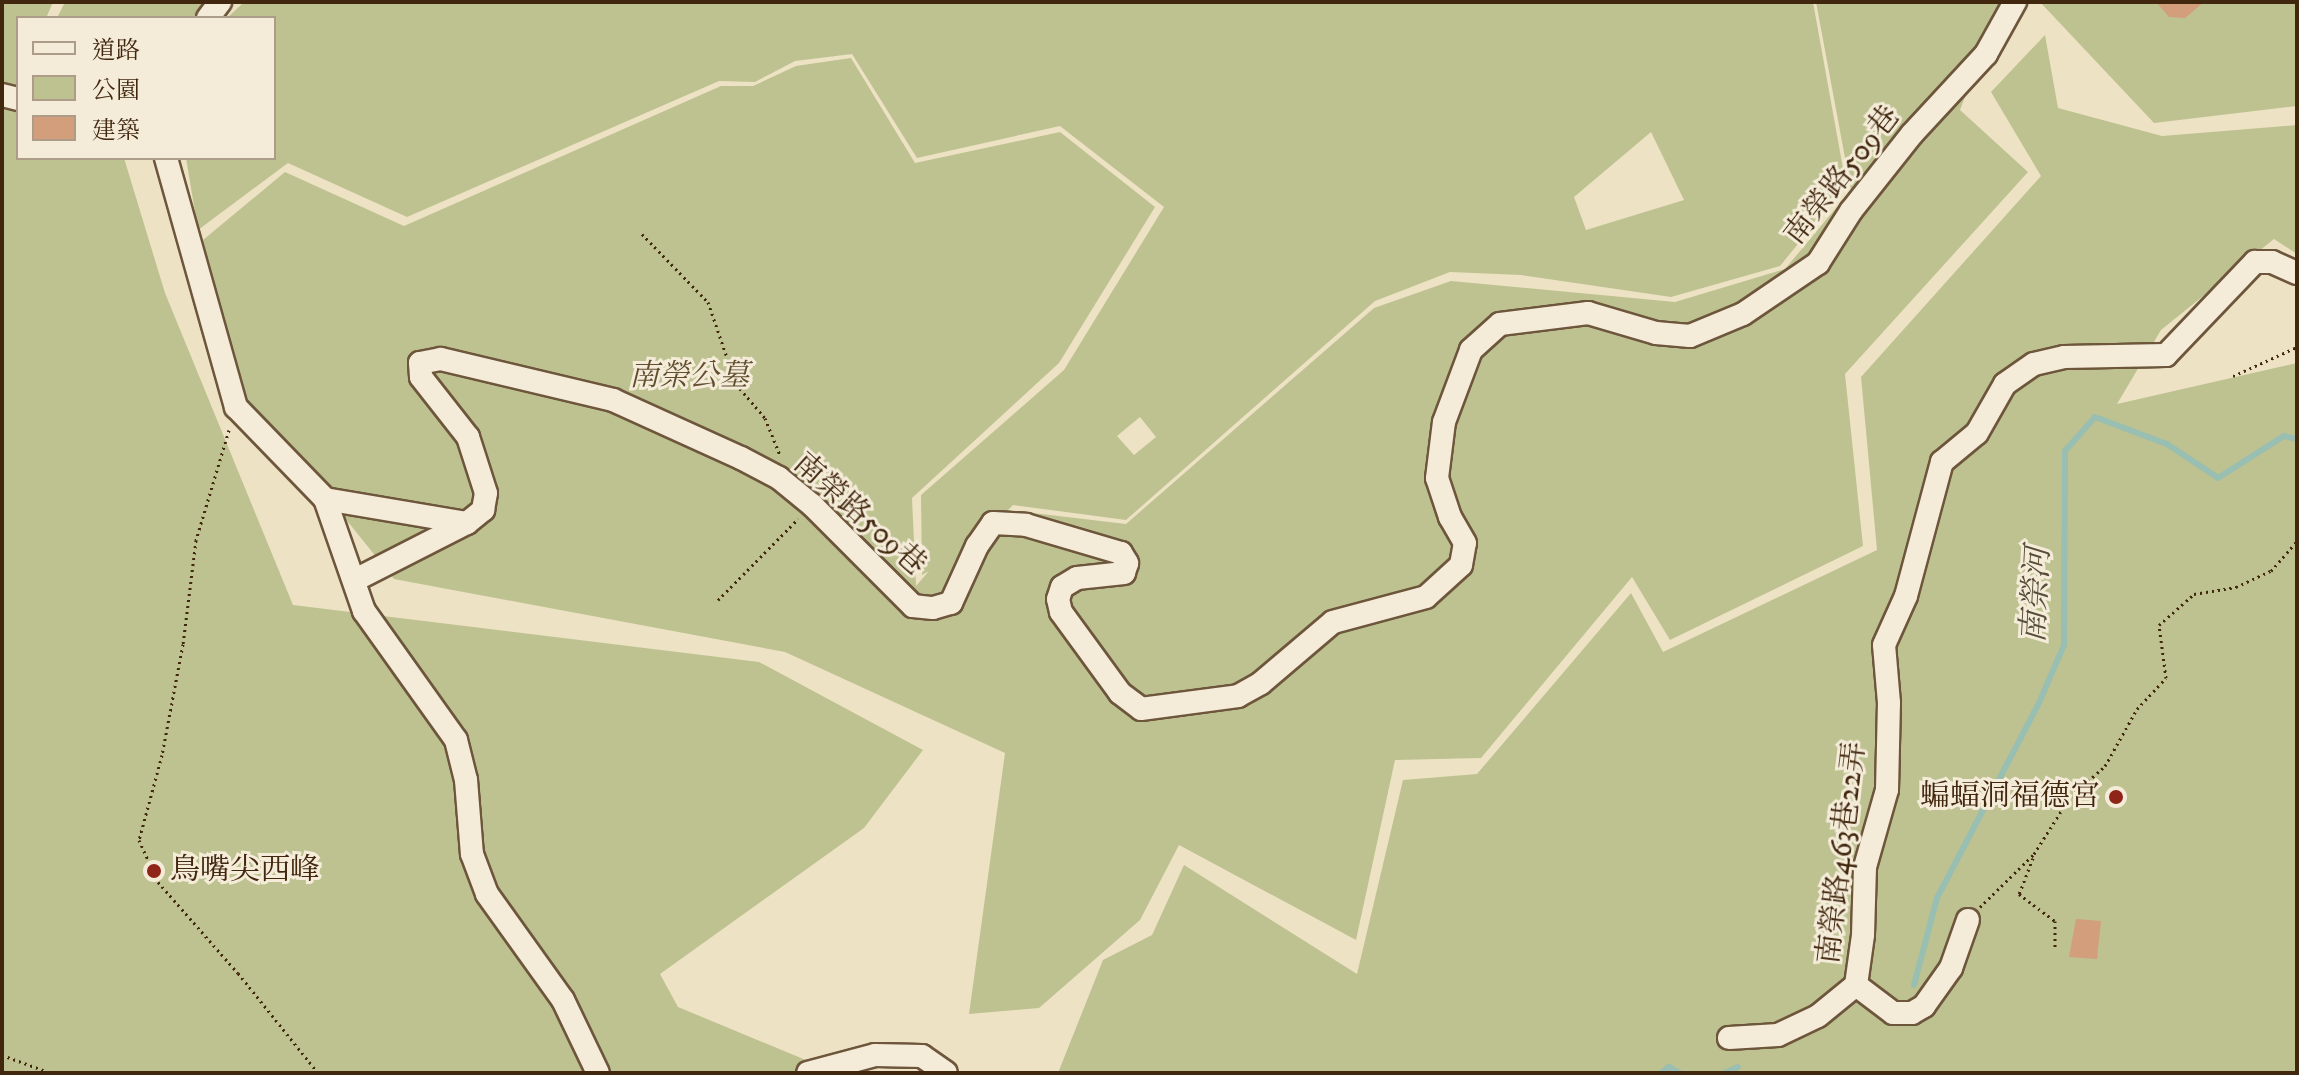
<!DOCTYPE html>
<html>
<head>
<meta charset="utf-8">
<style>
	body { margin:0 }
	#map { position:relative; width:2299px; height:1075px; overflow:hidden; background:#eee2c4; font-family:"IM FELL DW Pica","Noto Serif TC",serif }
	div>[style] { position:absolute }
	.green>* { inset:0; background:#bec290 }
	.stream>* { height:6px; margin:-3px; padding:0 3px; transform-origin:3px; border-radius:3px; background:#99beb2 }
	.building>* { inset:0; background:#d39e7c }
	.path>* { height:3px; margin-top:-1.5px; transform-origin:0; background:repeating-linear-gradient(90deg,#42270f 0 2px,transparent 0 6px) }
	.roads { filter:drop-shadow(2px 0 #6d563c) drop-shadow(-2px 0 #6d563c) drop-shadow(0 2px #6d563c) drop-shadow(0 -2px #6d563c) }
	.minor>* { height:22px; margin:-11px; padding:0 11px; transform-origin:11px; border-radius:11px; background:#f4ecd9 }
	.dots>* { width:22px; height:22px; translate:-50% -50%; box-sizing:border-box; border:4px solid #f4ecd9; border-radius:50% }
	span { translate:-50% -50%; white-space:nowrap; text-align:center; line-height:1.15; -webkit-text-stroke:6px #f4ecd9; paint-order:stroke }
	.street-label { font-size:30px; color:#42270f }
	.park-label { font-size:30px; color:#614e2f; font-style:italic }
	.poi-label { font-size:30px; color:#42270f }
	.right { translate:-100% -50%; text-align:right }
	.left { translate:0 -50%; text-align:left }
	.water-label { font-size:32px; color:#584d38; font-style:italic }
	.frame { position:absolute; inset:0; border:4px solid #42270f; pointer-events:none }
	.legend { position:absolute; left:16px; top:16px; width:260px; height:144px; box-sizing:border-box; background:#f4ecd9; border:2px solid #ad9d88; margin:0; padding:10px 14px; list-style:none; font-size:24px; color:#42270f }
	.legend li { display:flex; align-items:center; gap:16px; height:40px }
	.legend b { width:40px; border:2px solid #ad9d88 }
</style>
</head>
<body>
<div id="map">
	<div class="green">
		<i style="clip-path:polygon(2px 2px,53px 2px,46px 18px,18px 18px,18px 158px,124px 158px,165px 293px,293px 605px,759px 662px,923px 750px,864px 828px,660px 974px,678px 1007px,837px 1073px,2px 1073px)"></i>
		<i style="clip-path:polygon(117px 2px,206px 2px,192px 18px,57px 18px,64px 4px)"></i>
		<i style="clip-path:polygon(evenodd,244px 2px,1813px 2px,1846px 185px,1780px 266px,1671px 297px,1521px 275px,1450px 272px,1375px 301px,1126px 520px,1013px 505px,1008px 510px,1126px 524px,1374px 308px,1451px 281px,1675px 302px,1785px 269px,1851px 190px,1816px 2px,2000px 2px,1960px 110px,2028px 172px,1845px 374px,1863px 546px,1670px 640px,1632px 577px,1481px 758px,1395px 760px,1356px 940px,1179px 845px,1140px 920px,1039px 1008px,969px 1014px,1005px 753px,785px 652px,394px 579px,294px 455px,243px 404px,203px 240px,285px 172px,404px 226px,721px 86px,753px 86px,796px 66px,851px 58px,915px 163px,1060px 132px,1155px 207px,1059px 363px,912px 498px,916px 586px,929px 571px,922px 575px,921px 495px,1064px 370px,1164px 207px,1060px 126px,917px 158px,852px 54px,795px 61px,755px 82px,719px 81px,407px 217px,288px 163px,198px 230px,186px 158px,274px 158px,274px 18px,227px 18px,244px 2px,1651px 132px,1684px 200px,1586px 230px,1574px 197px,1651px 132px,244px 2px,1140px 417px,1156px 437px,1134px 455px,1117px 436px,1140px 417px)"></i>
		<i style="clip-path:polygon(2040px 2px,2297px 2px,2297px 106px,2154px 123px)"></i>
		<i style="clip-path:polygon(2045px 35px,2058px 108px,2162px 136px,2297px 125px,2297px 254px,2274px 239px,2161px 330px,2117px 404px,2297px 363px,2297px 1073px,1058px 1073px,1103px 960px,1152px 935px,1184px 865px,1357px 974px,1403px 780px,1477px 774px,1631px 593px,1663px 652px,1877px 550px,1861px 377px,2041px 176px,1991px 92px)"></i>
	</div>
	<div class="stream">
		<i style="left:1914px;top:985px;width:90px;rotate:-75.2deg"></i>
		<i style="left:1937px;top:898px;width:218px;rotate:-62.4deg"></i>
		<i style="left:2038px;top:705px;width:65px;rotate:-66.6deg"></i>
		<i style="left:2064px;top:645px;width:194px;rotate:-89.7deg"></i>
		<i style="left:2065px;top:451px;width:45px;rotate:-48.6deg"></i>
		<i style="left:2095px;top:417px;width:77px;rotate:20.6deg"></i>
		<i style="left:2167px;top:444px;width:61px;rotate:33.7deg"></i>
		<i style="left:2218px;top:478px;width:78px;rotate:-32.5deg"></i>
		<i style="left:2284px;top:436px;width:13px;rotate:13deg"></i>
		<i style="left:1661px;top:1073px;width:10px;rotate:-37deg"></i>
		<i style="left:1669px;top:1067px;width:13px;rotate:29deg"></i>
		<i style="left:1725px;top:1073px;width:14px;rotate:-25deg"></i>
	</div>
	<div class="building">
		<i style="clip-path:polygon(2156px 2px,2204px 2px,2185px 18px,2169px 17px)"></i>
		<i style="clip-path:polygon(2076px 919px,2101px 921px,2097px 959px,2069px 957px)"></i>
	</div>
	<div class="path">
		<i style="left:642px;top:234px;width:95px;rotate:45.9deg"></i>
		<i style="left:708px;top:302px;width:87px;rotate:71.1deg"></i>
		<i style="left:736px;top:384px;width:45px;rotate:49.5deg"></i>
		<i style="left:765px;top:418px;width:40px;rotate:68deg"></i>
		<i style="left:2233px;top:376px;width:70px;rotate:-24.4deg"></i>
		<i style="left:229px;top:430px;width:115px;rotate:106.7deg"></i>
		<i style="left:196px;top:540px;width:105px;rotate:97.1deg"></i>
		<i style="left:183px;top:644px;width:113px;rotate:100.7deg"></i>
		<i style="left:162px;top:755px;width:88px;rotate:105.1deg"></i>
		<i style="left:139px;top:840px;width:46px;rotate:65.7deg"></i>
		<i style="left:158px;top:882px;width:121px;rotate:48.7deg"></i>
		<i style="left:238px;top:973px;width:128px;rotate:51.3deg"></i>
		<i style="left:718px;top:600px;width:114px;rotate:-45.4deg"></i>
		<i style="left:2033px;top:858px;width:39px;rotate:111deg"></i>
		<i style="left:2019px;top:894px;width:45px;rotate:36.9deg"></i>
		<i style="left:2055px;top:921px;width:29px;rotate:90deg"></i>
		<i style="left:1980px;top:907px;width:76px;rotate:-44.5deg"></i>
		<i style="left:2034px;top:854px;width:67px;rotate:-57.7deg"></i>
		<i style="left:2070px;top:797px;width:47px;rotate:-41.5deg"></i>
		<i style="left:2105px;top:766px;width:65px;rotate:-60.7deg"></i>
		<i style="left:2137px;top:709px;width:42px;rotate:-46.9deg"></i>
		<i style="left:2166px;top:678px;width:53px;rotate:-97.5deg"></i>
		<i style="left:2159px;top:625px;width:47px;rotate:-41.5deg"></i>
		<i style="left:2194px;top:594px;width:43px;rotate:-9.5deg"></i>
		<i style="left:2236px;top:587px;width:38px;rotate:-25deg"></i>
		<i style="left:2271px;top:571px;width:40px;rotate:-49deg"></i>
		<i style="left:2px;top:1055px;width:52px;rotate:20.2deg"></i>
	</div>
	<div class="roads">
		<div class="minor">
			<i style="left:208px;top:18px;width:20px;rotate:-53deg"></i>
			<i style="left:2px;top:95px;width:16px;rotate:14deg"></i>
			<i style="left:166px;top:158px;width:259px;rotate:74.3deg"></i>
			<i style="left:236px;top:407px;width:128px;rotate:45.9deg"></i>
			<i style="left:325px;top:499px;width:119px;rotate:70.8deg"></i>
			<i style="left:364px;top:611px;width:158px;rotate:54.5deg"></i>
			<i style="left:456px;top:740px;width:41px;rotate:76deg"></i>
			<i style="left:466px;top:780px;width:74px;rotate:85.4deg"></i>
			<i style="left:472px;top:854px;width:43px;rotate:69.4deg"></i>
			<i style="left:487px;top:894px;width:130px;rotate:54.4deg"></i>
			<i style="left:563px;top:1000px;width:81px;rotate:64.4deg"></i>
			<i style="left:325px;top:499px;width:144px;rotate:9.6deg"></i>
			<i style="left:467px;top:523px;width:21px;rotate:-39deg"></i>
			<i style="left:483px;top:510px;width:17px;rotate:-80deg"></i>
			<i style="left:486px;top:493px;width:59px;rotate:-107.8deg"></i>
			<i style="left:468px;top:437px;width:76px;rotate:-128.1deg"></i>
			<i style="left:421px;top:377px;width:14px;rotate:-94deg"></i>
			<i style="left:420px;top:363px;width:21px;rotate:-11deg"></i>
			<i style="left:441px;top:359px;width:177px;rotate:13.4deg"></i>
			<i style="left:613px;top:400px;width:141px;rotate:24.4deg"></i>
			<i style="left:741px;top:458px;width:43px;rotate:27.8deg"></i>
			<i style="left:779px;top:478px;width:43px;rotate:39.3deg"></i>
			<i style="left:812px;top:505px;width:143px;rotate:45deg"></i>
			<i style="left:913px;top:606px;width:20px;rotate:6deg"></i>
			<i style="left:933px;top:608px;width:19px;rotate:-16deg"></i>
			<i style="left:951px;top:603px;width:63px;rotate:-65.5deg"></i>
			<i style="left:977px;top:546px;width:28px;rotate:-55deg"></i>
			<i style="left:993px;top:523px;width:33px;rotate:3deg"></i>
			<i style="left:1026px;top:525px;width:99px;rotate:16.4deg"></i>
			<i style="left:1121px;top:553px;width:12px;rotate:59deg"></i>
			<i style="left:1127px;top:563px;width:10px;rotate:107deg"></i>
			<i style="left:1124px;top:573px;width:47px;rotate:173.9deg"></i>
			<i style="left:1077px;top:578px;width:17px;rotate:149deg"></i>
			<i style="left:1062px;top:587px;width:13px;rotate:108deg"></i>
			<i style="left:1058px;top:599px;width:13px;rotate:77deg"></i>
			<i style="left:1061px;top:612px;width:100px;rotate:53.9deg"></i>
			<i style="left:1120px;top:693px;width:26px;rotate:37deg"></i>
			<i style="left:1141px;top:709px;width:98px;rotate:-7.6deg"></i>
			<i style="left:1238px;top:696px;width:26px;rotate:-29deg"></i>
			<i style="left:1261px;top:683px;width:94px;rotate:-40.3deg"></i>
			<i style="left:1333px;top:622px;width:96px;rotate:-15deg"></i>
			<i style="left:1426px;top:597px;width:47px;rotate:-42.4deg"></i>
			<i style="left:1461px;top:565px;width:22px;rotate:-80deg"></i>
			<i style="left:1465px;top:543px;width:30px;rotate:-120deg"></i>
			<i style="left:1450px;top:517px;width:41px;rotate:-108.4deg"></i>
			<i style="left:1437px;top:478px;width:56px;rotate:-82.9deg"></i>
			<i style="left:1444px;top:422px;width:77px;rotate:-69.4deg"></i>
			<i style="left:1471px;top:350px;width:39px;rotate:-42deg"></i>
			<i style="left:1500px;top:324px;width:89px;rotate:-7.1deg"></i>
			<i style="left:1588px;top:313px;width:71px;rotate:16.4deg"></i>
			<i style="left:1656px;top:333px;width:34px;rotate:5deg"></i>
			<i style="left:1690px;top:336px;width:57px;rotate:-22.5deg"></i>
			<i style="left:1743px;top:314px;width:91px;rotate:-34.2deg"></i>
			<i style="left:1818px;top:263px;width:62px;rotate:-57.6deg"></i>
			<i style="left:1851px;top:211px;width:98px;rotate:-51.6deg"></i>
			<i style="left:1912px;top:134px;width:109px;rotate:-47.2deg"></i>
			<i style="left:1986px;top:54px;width:60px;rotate:-60.9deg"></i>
			<i style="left:355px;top:580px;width:126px;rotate:-27deg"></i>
			<i style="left:1856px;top:985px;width:50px;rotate:-82deg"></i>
			<i style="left:1863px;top:935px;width:68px;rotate:-88.3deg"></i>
			<i style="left:1865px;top:867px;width:80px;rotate:-74.1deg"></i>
			<i style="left:1887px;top:790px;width:87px;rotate:-88.7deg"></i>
			<i style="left:1889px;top:703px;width:58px;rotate:-94.9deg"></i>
			<i style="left:1884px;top:645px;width:54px;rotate:-65.8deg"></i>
			<i style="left:1906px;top:596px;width:139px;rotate:-75deg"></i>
			<i style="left:1942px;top:462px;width:45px;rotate:-39.6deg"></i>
			<i style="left:1977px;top:433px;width:56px;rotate:-60.3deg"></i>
			<i style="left:2005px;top:384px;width:35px;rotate:-35deg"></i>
			<i style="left:2034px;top:364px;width:31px;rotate:-13deg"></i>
			<i style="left:2064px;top:357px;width:102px;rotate:-1.1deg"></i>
			<i style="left:2166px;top:355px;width:129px;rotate:-46.3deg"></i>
			<i style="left:2255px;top:262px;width:17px"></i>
			<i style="left:2272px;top:262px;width:27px;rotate:24deg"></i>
			<i style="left:1856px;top:985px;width:46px;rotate:37.1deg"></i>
			<i style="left:1893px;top:1013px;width:19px"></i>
			<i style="left:1912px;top:1013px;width:14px;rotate:-30deg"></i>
			<i style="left:1924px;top:1006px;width:47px;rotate:-54.6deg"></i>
			<i style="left:1951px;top:968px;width:51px;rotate:-70.5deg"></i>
			<i style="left:1729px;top:1038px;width:49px;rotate:-3.5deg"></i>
			<i style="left:1778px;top:1035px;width:44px;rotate:-25.4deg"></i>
			<i style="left:1818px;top:1016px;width:49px;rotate:-39.2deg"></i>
			<i style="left:808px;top:1073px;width:69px;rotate:-15deg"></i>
			<i style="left:875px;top:1055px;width:47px;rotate:1.2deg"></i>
			<i style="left:922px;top:1056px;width:29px;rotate:35deg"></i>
		</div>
	</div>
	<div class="dots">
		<i style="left:2116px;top:797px;background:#8f2418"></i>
		<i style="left:154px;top:871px;background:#8f2418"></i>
	</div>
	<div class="street-label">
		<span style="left:1843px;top:176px;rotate:-52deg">南榮路509巷</span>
		<span style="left:859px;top:515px;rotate:42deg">南榮路509巷</span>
		<span style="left:1843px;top:853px;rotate:-83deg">南榮路463巷22弄</span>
	</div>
	<div class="park-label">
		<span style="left:689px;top:377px">南榮公墓</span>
	</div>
	<div class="poi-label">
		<span class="right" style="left:2100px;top:797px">蝙蝠洞福德宮</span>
		<span class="left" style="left:170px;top:871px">鳥嘴尖西峰</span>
	</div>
	<div class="water-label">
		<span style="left:2037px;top:595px;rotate:-87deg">南榮河</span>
	</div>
	<div class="frame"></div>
	<ul class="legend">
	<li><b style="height:10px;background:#f4ecd9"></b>道路</li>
	<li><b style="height:22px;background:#bec290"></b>公園</li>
	<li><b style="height:22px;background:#d39e7c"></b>建築</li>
	</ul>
</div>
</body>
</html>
